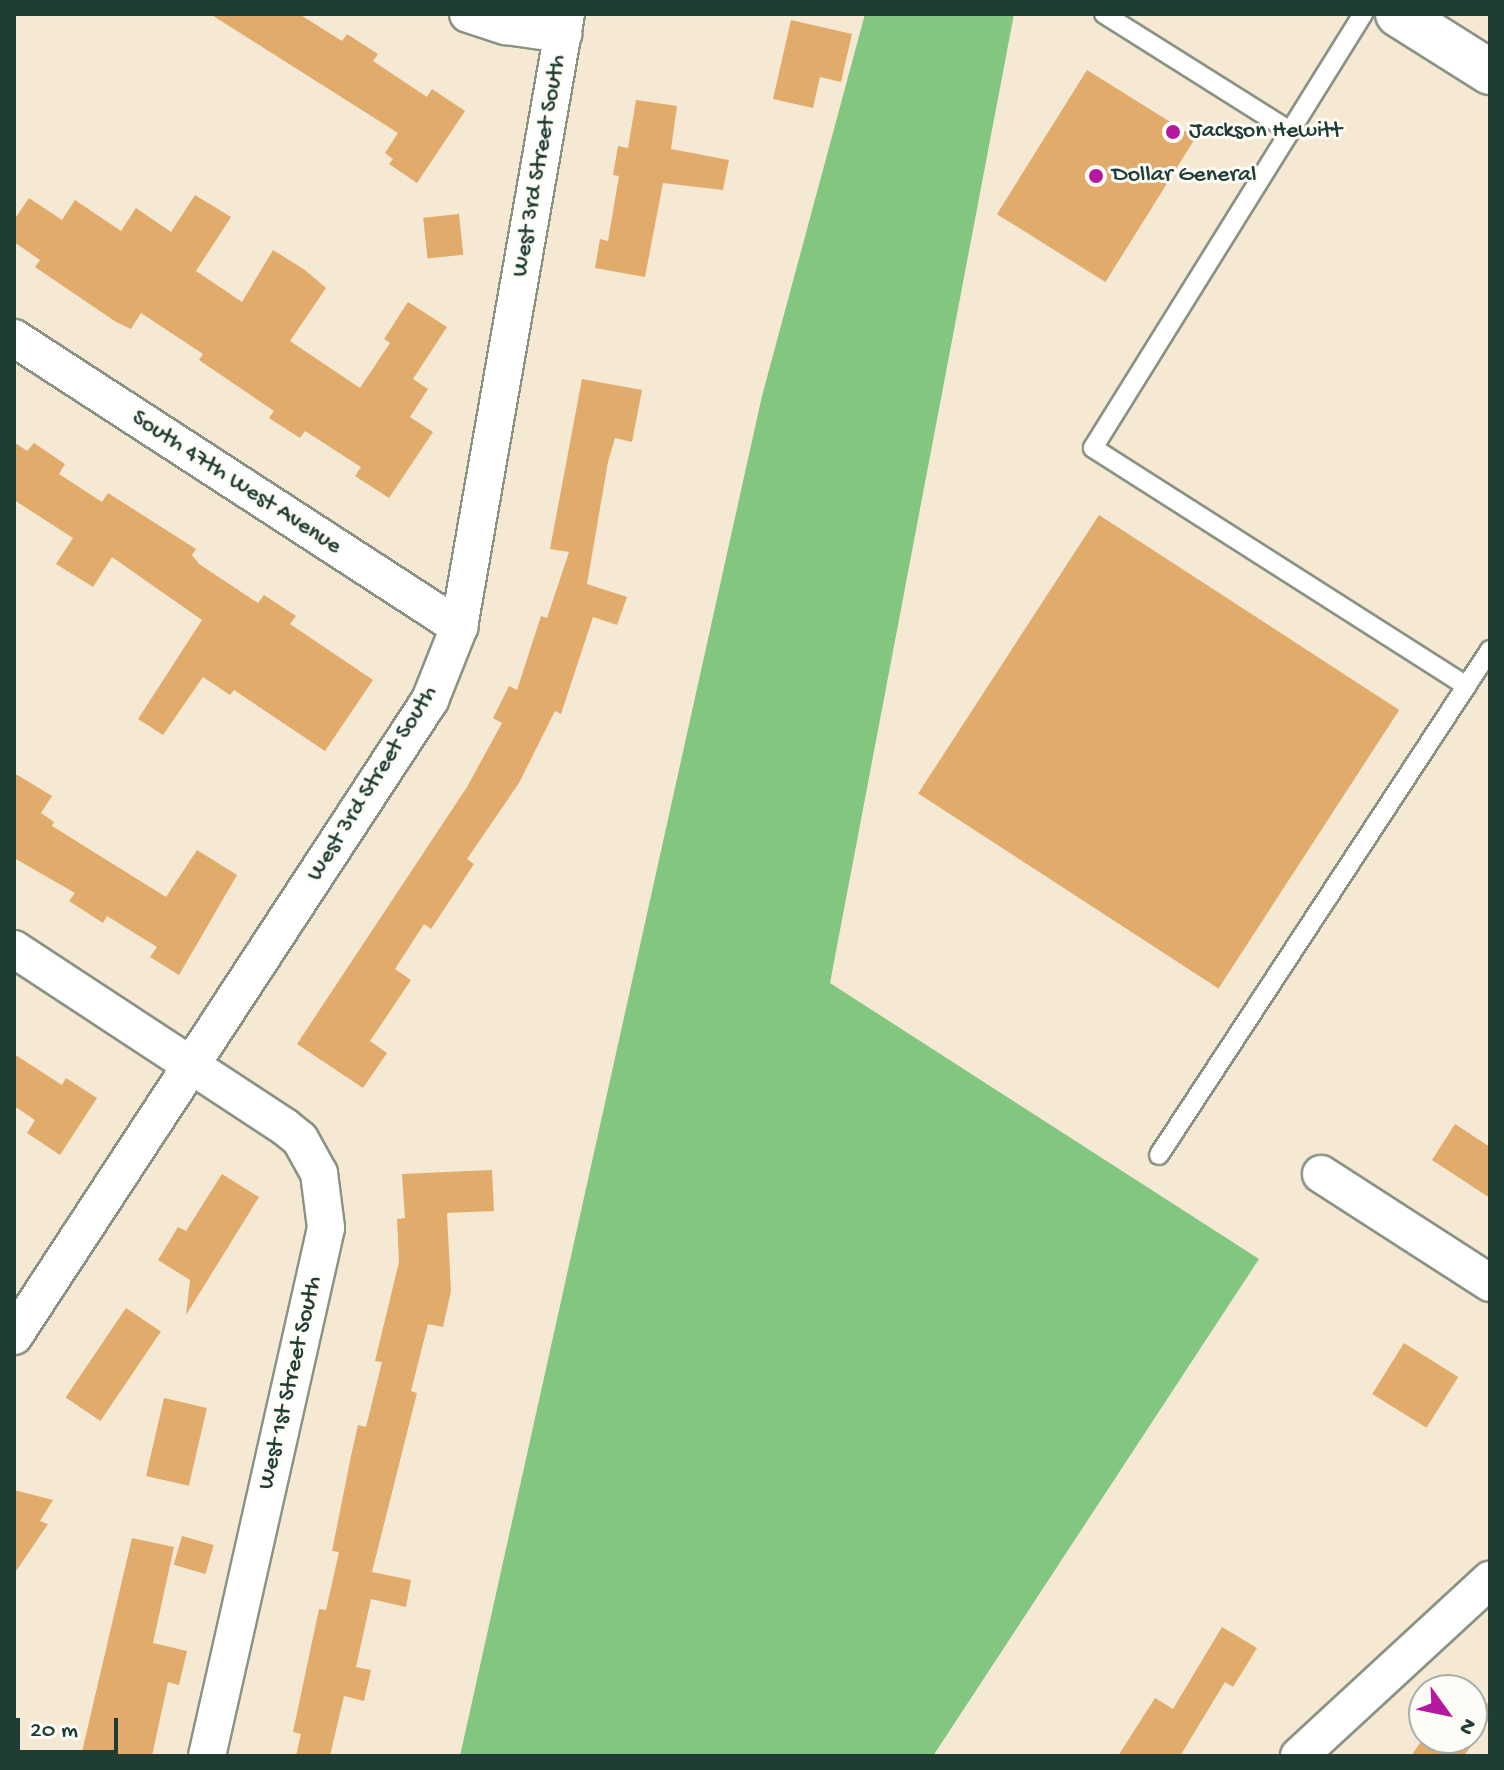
<!DOCTYPE html>
<html>
<head>
<meta charset="utf-8">
<style>
	body { margin:0 }
	#map { position:relative; width:1504px; height:1770px; overflow:hidden; background:#f6e9d4; font-family:"Gochi Hand",sans-serif }
	div>[style] { position:absolute }
	.green>* { inset:0; background:#82c67f }
	.building>* { inset:0; background:#e1ab6b; transform-origin:0 0 }
	.roads { filter:drop-shadow(2px 0 #8a9384) drop-shadow(-2px 0 #8a9384) drop-shadow(0 2px #8a9384) drop-shadow(0 -2px #8a9384) }
	.service>* { height:18px; margin:-9px; padding:0 9px; transform-origin:9px; border-radius:9px; background:#fff }
	.minor>* { height:36px; margin:-18px; padding:0 18px; transform-origin:18px; border-radius:18px; background:#fff }
	.tertiary>* { height:44px; margin:-22px; padding:0 22px; transform-origin:22px; border-radius:22px; background:#fff }
	.dots>* { width:22px; height:22px; translate:-50% -50%; box-sizing:border-box; border:4px solid #fdfcf7; border-radius:50% }
	span { translate:-50% -50%; white-space:nowrap; text-align:center; line-height:1.15; -webkit-text-stroke:6px #fdfcf7; paint-order:stroke }
	.poi-label { font-size:24px; color:#1f3d34 }
	.left { translate:0 -50%; text-align:left }
	.street-label { font-size:24px; color:#1f3d34 }
	.frame { position:absolute; inset:0; border:16px solid #1f3d34; pointer-events:none }
	.north { position:absolute; left:1408px; top:1674px; width:80px; height:80px; box-sizing:border-box; background:#fdfcf7; border:2px solid #a4b0a9; border-radius:50%; rotate:123deg; font-size:22px; font-weight:700; line-height:32px; text-align:center; color:#1f3d34 }
	.north::after { content:''; display:block; margin:auto; width:28px; height:36px; background:#b5179e; clip-path:polygon(50% 0,100% 100%,50% 72%,0 100%) }
	.scale { position:absolute; left:16px; top:1718px; width:102px; height:36px; box-sizing:border-box; border:4px solid #1f3d34; border-top:0; padding-left:10px; font-size:24px; line-height:28px; white-space:nowrap; color:#1f3d34; -webkit-text-stroke:6px #fdfcf7; paint-order:stroke }
</style>
</head>
<body>
<div id="map">
	<div class="green">
		<i style="clip-path:polygon(865px 14px,1014px 14px,830px 983px,1259px 1259px,933px 1756px,460px 1756px,762px 396px)"></i>
	</div>
	<div class="building">
		<i style="clip-path:polygon(210px 14px,299px 14px,342px 41px,347px 34px,378px 54px,373px 61px,427px 97px,432px 89px,465px 111px,417px 183px,389px 164px,393px 159px,385px 153px,398px 133px)"></i>
		<i style="clip-path:polygon(791px 20px,852px 34px,841px 82px,820px 77px,813px 108px,773px 99px)"></i>
		<i style="left:1087px;top:70px;width:128px;height:170px;rotate:32deg"></i>
		<i style="clip-path:polygon(636px 100px,677px 106px,671px 149px,729px 160px,723px 190px,663px 183px,645px 277px,595px 268px,600px 239px,608px 241px,619px 176px,613px 175px,618px 146px,628px 148px)"></i>
		<i style="clip-path:polygon(195px 195px,231px 217px,196px 271px,242px 302px,273px 250px,305px 270px,326px 288px,290px 341px,360px 388px,390px 343px,384px 339px,408px 302px,447px 327px,413px 379px,428px 389px,410px 417px,433px 432px,389px 498px,355px 476px,361px 467px,305px 431px,300px 438px,269px 418px,274px 411px,199px 360px,203px 354px,141px 313px,131px 329px,116px 322px,35px 267px,40px 260px,14px 242px,14px 220px,29px 198px,62px 220px,75px 200px,121px 231px,136px 208px,171px 232px)"></i>
		<i style="left:459px;top:214px;width:41px;height:36px;rotate:84deg"></i>
		<i style="clip-path:polygon(582px 379px,642px 390px,632px 442px,615px 438px,608px 462px,587px 584px,627px 597px,617px 625px,593px 617px,561px 714px,555px 711px,519px 783px,467px 859px,474px 864px,431px 929px,424px 924px,395px 969px,411px 980px,370px 1041px,387px 1053px,363px 1088px,297px 1044px,467px 787px,502px 723px,493px 718px,509px 686px,517px 690px,541px 616px,547px 618px,569px 552px,550px 549px)"></i>
		<i style="clip-path:polygon(14px 442px,27px 451px,34px 443px,65px 464px,59px 474px,102px 502px,108px 493px,196px 549px,192px 555px,199px 564px,258px 603px,264px 595px,296px 616px,290px 624px,373px 680px,325px 751px,234px 690px,230px 695px,203px 677px,163px 735px,138px 719px,202px 620px,112px 557px,93px 587px,56px 564px,73px 538px,14px 500px)"></i>
		<i style="left:1099px;top:515px;width:358px;height:332px;rotate:33deg"></i>
		<i style="clip-path:polygon(14px 773px,52px 796px,41px 813px,54px 822px,52px 826px,166px 897px,197px 850px,237px 875px,179px 975px,150px 957px,157px 947px,107px 916px,103px 923px,69px 901px,75px 893px,14px 858px)"></i>
		<i style="clip-path:polygon(14px 1054px,62px 1085px,66px 1078px,97px 1098px,60px 1155px,27px 1133px,35px 1120px,14px 1106px)"></i>
		<i style="clip-path:polygon(1455px 1124px,1490px 1147px,1490px 1198px,1432px 1160px)"></i>
		<i style="clip-path:polygon(492px 1170px,494px 1211px,447px 1213px,451px 1291px,443px 1327px,428px 1324px,411px 1391px,417px 1393px,372px 1572px,411px 1580px,406px 1607px,371px 1599px,356px 1667px,371px 1670px,364px 1701px,344px 1696px,330px 1756px,296px 1756px,301px 1734px,293px 1732px,319px 1609px,326px 1610px,339px 1552px,332px 1551px,351px 1456px,358px 1425px,366px 1427px,382px 1362px,375px 1361px,399px 1262px,397px 1219px,405px 1218px,402px 1174px)"></i>
		<i style="clip-path:polygon(222px 1174px,259px 1197px,186px 1315px,190px 1280px,158px 1260px,178px 1227px,186px 1231px)"></i>
		<i style="left:126px;top:1308px;width:42px;height:108px;rotate:34deg"></i>
		<i style="left:1404px;top:1343px;width:64px;height:60px;rotate:32deg"></i>
		<i style="left:164px;top:1398px;width:44px;height:80px;rotate:13deg"></i>
		<i style="clip-path:polygon(14px 1490px,53px 1500px,40px 1521px,48px 1524px,14px 1574px)"></i>
		<i style="left:182px;top:1536px;width:33px;height:30px;rotate:16deg"></i>
		<i style="clip-path:polygon(132px 1538px,174px 1547px,153px 1643px,187px 1651px,179px 1685px,168px 1682px,152px 1756px,81px 1756px)"></i>
		<i style="clip-path:polygon(1222px 1627px,1257px 1648px,1233px 1687px,1225px 1682px,1180px 1756px,1118px 1756px,1155px 1698px,1173px 1709px)"></i>
		<i style="clip-path:polygon(1472px 1693px,1490px 1705px,1490px 1718px,1464px 1756px,1411px 1756px,1424px 1737px,1472px 1738px)"></i>
	</div>
	<div class="roads">
		<div class="service">
			<i style="left:1104px;top:14px;width:220px;rotate:32.2deg"></i>
			<i style="left:1363px;top:14px;width:511px;rotate:121.89deg"></i>
			<i style="left:1093px;top:448px;width:443px;rotate:32.5deg"></i>
			<i style="left:1159px;top:1155px;width:604px;rotate:-56.76deg"></i>
		</div>
		<div class="minor">
			<i style="left:468px;top:14px;width:40px;rotate:18deg"></i>
			<i style="left:506px;top:26px;width:58px;rotate:8deg"></i>
			<i style="left:14px;top:338px;width:531px;rotate:33deg"></i>
			<i style="left:14px;top:949px;width:324px;rotate:33.3deg"></i>
			<i style="left:285px;top:1127px;width:19px;rotate:39deg"></i>
			<i style="left:300px;top:1139px;width:39px;rotate:61deg"></i>
			<i style="left:319px;top:1173px;width:55px;rotate:82.7deg"></i>
			<i style="left:326px;top:1228px;width:541px;rotate:102.7deg"></i>
			<i style="left:1321px;top:1174px;width:201px;rotate:32.8deg"></i>
			<i style="left:14px;top:1336px;width:760px;rotate:-56.81deg"></i>
			<i style="left:430px;top:700px;width:79px;rotate:-68.3deg"></i>
			<i style="left:459px;top:627px;width:622px;rotate:-80.1deg"></i>
			<i style="left:1299px;top:1756px;width:260px;rotate:-42.7deg"></i>
		</div>
		<div class="tertiary">
			<i style="left:1398px;top:14px;width:109px;rotate:32.2deg"></i>
		</div>
	</div>
	<div class="dots">
		<i style="left:1173px;top:132px;background:#b5179e"></i>
		<i style="left:1096px;top:176px;background:#b5179e"></i>
	</div>
	<div class="poi-label">
		<span class="left" style="left:1189px;top:132px">Jackson Hewitt</span>
		<span class="left" style="left:1112px;top:176px">Dollar General</span>
	</div>
	<div class="street-label">
		<span style="left:540px;top:166px;rotate:-80deg">West 3rd Street South</span>
		<span style="left:236px;top:483px;rotate:33deg">South 47th West Avenue</span>
		<span style="left:373px;top:784px;rotate:-58deg">West 3rd Street South</span>
		<span style="left:291px;top:1383px;rotate:-77deg">West 1st Street South</span>
	</div>
	<div class="frame"></div>
	<div class="north">N</div>
	<div class="scale">20 m</div>
</div>
</body>
</html>
